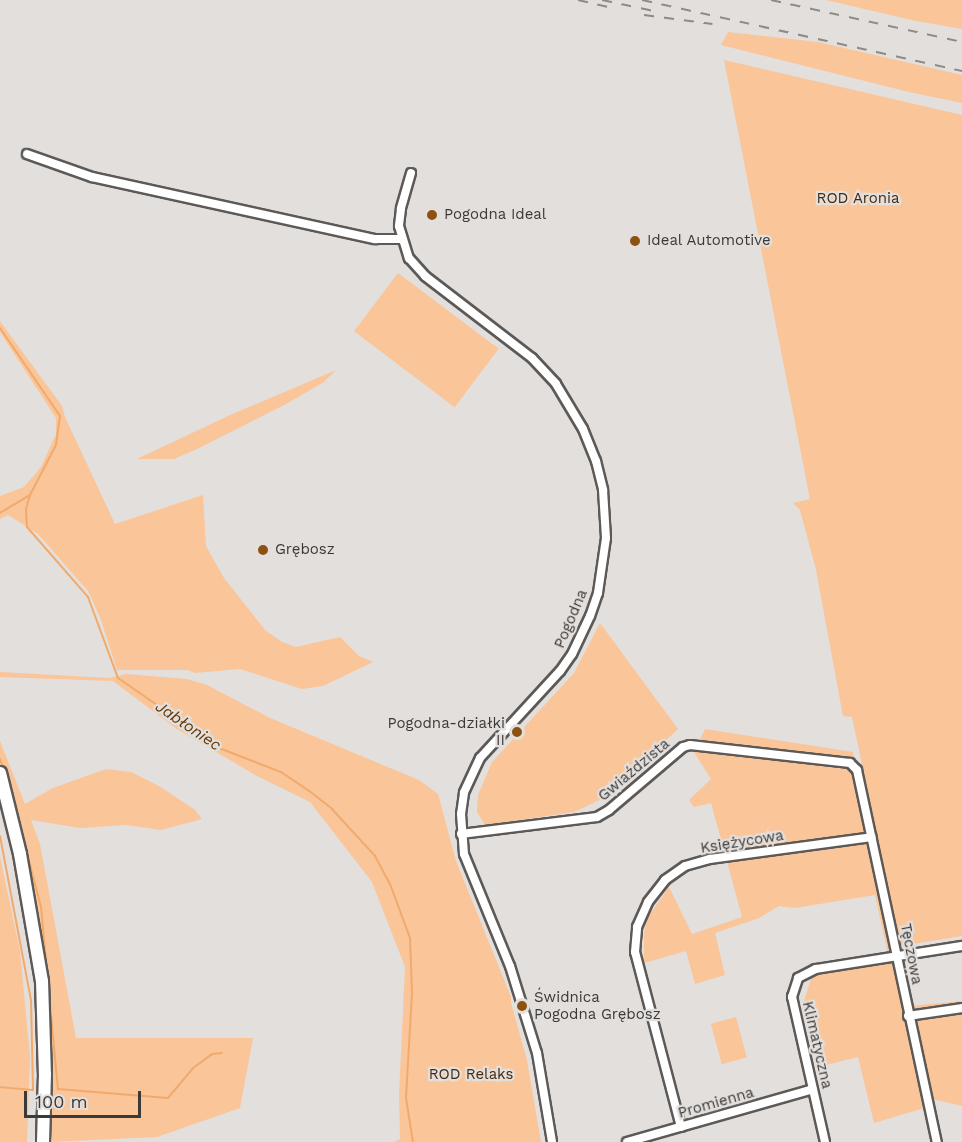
<!DOCTYPE html>
<html>
<head>
<meta charset="utf-8">
<style>
	body { margin:0 }
	#map { position:relative; width:962px; height:1142px; overflow:hidden; background:#e3dfdc; font-family:"Work Sans",sans-serif }
	div>[style] { position:absolute }
	.green>* { inset:0; background:#fac599; transform-origin:0 0 }
	.stream>* { height:2px; margin:-1px; padding:0 1px; transform-origin:1px; border-radius:1px; background:#f1aa6c }
	.roads { filter:drop-shadow(2px 0 #5c5957) drop-shadow(-2px 0 #5c5957) drop-shadow(0 2px #5c5957) drop-shadow(0 -2px #5c5957) }
	.street>* { height:8px; margin:-4px; padding:0 4px; transform-origin:4px; border-radius:4px; background:#fff }
	.primary>* { height:12px; margin:-6px; padding:0 6px; transform-origin:6px; border-radius:6px; background:#fff }
	.rail>* { height:2px; margin-top:-1px; transform-origin:0; background:repeating-linear-gradient(90deg,#8d8a88 0 10px,transparent 0 20px) }
	.dots>* { width:16px; height:16px; translate:-50% -50%; box-sizing:border-box; border:3px solid #e3dfdc; border-radius:50% }
	span { translate:-50% -50%; white-space:nowrap; text-align:center; line-height:1.15; -webkit-text-stroke:4.5px #e3dfdc; paint-order:stroke }
	.park-label { font-size:15px; color:#46290e }
	.poi-label { font-size:15px; color:#3b3a39 }
	.left { translate:0 -50%; text-align:left }
	.right { translate:-100% -50%; text-align:right }
	.street-label { font-size:15px; color:#3b3a39 }
	.water-label { font-size:16px; color:#633603; font-style:italic }
	.scale { position:absolute; left:24px; top:1091px; width:117px; height:27px; box-sizing:border-box; border:3px solid #3b3a39; border-top:0; padding-left:8px; font-size:18px; line-height:21px; white-space:nowrap; color:#3b3a39; -webkit-text-stroke:4px #e3dfdc; paint-order:stroke }
</style>
</head>
<body>
<div id="map">
	<div class="green">
		<i style="clip-path:polygon(826px 0,962px 0,962px 29px,916px 21px)"></i>
		<i style="clip-path:polygon(728px 32px,818px 42px,962px 75px,962px 103px,909px 92px,721px 45px)"></i>
		<i style="clip-path:polygon(724px 60px,962px 115px,962px 936px,900px 946px,852px 717px,843px 716px,816px 570px,800px 510px,793px 503px,810px 499px)"></i>
		<i style="left:398px;top:273px;width:126px;height:73px;rotate:37deg"></i>
		<i style="clip-path:polygon(0 321px,62px 406px,65px 417px,115px 524px,203px 495px,206px 546px,224px 578px,265px 630px,282px 642px,296px 647px,340px 637px,359px 656px,373px 662px,323px 686px,302px 689px,240px 669px,195px 673px,188px 670px,117px 670px,100px 617px,88px 591px,38px 534px,8px 515px,0 519px,0 496px,24px 487px,41px 467px,56px 434px,56px 418px,0 332px)"></i>
		<i style="clip-path:polygon(336px 370px,324px 382px,286px 404px,197px 449px,174px 459px,137px 459px,228px 416px)"></i>
		<i style="clip-path:polygon(600px 623px,678px 729px,606px 797px,574px 812px,485px 825px,477px 812px,478px 795px,492px 762px,574px 673px)"></i>
		<i style="clip-path:polygon(0 672px,109px 678px,126px 674px,187px 679px,207px 685px,270px 718px,419px 780px,438px 794px,456px 861px,511px 997px,511px 1003px,527px 1060px,541px 1142px,394px 1142px,400px 1139px,399px 1095px,405px 967px,372px 882px,310px 802px,257px 776px,177px 729px,113px 681px,0 677px)"></i>
		<i style="clip-path:polygon(705px 729px,853px 752px,884px 917px,924px 1108px,874px 1123px,858px 1057px,818px 1067px,804px 1001px,812px 976px,890px 962px,875px 895px,795px 908px,779px 906px,759px 918px,715px 933px,725px 975px,695px 984px,686px 951px,644px 963px,644px 932px,648px 917px,669px 887px,692px 934px,742px 917px,711px 803px,694px 807px,689px 800px,711px 779px,694px 752px)"></i>
		<i style="clip-path:polygon(0 741px,25px 804px,53px 788px,106px 769px,131px 772px,159px 786px,195px 810px,202px 819px,161px 830px,127px 825px,80px 828px,31px 820px,40px 844px,76px 1038px,253px 1038px,240px 1108px,157px 1137px,49px 1142px,49px 1016px,0 767px)"></i>
		<i style="clip-path:polygon(0 857px,20px 951px,30px 1057px,27px 1142px,0 1142px)"></i>
		<i style="clip-path:polygon(962px 1001px,962px 1106px,932px 1099px,930px 1095px,910px 1006px)"></i>
		<i style="left:736px;top:1017px;width:42px;height:26px;rotate:75deg"></i>
	</div>
	<div class="stream">
		<i style="left:0;top:328px;width:107px;rotate:55.7deg"></i>
		<i style="left:60px;top:416px;width:29px;rotate:98deg"></i>
		<i style="left:56px;top:445px;width:56px;rotate:117.5deg"></i>
		<i style="left:30px;top:495px;width:15px;rotate:106deg"></i>
		<i style="left:26px;top:509px;width:18px;rotate:87deg"></i>
		<i style="left:27px;top:527px;width:93px;rotate:48.9deg"></i>
		<i style="left:88px;top:597px;width:86px;rotate:69.7deg"></i>
		<i style="left:118px;top:678px;width:123px;rotate:34.7deg"></i>
		<i style="left:219px;top:748px;width:66px;rotate:21.2deg"></i>
		<i style="left:281px;top:772px;width:32px;rotate:34deg"></i>
		<i style="left:308px;top:790px;width:31px;rotate:38deg"></i>
		<i style="left:332px;top:809px;width:64px;rotate:47.5deg"></i>
		<i style="left:375px;top:856px;width:32px;rotate:62deg"></i>
		<i style="left:390px;top:884px;width:58px;rotate:69.7deg"></i>
		<i style="left:410px;top:938px;width:55px;rotate:87.9deg"></i>
		<i style="left:412px;top:993px;width:105px;rotate:93.3deg"></i>
		<i style="left:406px;top:1098px;width:45px;rotate:81deg"></i>
		<i style="left:0;top:513px;width:35px;rotate:-31deg"></i>
		<i style="left:0;top:759px;width:12px;rotate:70deg"></i>
		<i style="left:8px;top:781px;width:130px;rotate:75.3deg"></i>
		<i style="left:41px;top:907px;width:183px;rotate:84.7deg"></i>
		<i style="left:58px;top:1089px;width:110px;rotate:4.7deg"></i>
		<i style="left:168px;top:1098px;width:39px;rotate:-50deg"></i>
		<i style="left:193px;top:1068px;width:24px;rotate:-36deg"></i>
		<i style="left:212px;top:1054px;width:10px;rotate:-6deg"></i>
		<i style="left:0;top:836px;width:167px;rotate:79.3deg"></i>
		<i style="left:31px;top:1000px;width:90px;rotate:88.7deg"></i>
		<i style="left:33px;top:1090px;width:33px;rotate:-175deg"></i>
	</div>
	<div class="roads">
		<div class="street">
			<i style="left:27px;top:154px;width:69px;rotate:19.5deg"></i>
			<i style="left:92px;top:177px;width:290px;rotate:12.4deg"></i>
			<i style="left:375px;top:239px;width:26px"></i>
			<i style="left:411px;top:173px;width:37px;rotate:106deg"></i>
			<i style="left:401px;top:209px;width:17px;rotate:97deg"></i>
			<i style="left:399px;top:226px;width:34px;rotate:73deg"></i>
			<i style="left:409px;top:258px;width:24px;rotate:48deg"></i>
			<i style="left:425px;top:276px;width:135px;rotate:37.5deg"></i>
			<i style="left:532px;top:358px;width:35px;rotate:47deg"></i>
			<i style="left:556px;top:384px;width:52px;rotate:59deg"></i>
			<i style="left:583px;top:429px;width:35px;rotate:68deg"></i>
			<i style="left:596px;top:461px;width:30px;rotate:76deg"></i>
			<i style="left:603px;top:490px;width:48px;rotate:86.4deg"></i>
			<i style="left:606px;top:538px;width:56px;rotate:98.3deg"></i>
			<i style="left:598px;top:593px;width:24px;rotate:109deg"></i>
			<i style="left:590px;top:616px;width:42px;rotate:115.3deg"></i>
			<i style="left:572px;top:654px;width:21px;rotate:125deg"></i>
			<i style="left:560px;top:671px;width:118px;rotate:132.6deg"></i>
			<i style="left:480px;top:758px;width:38px;rotate:115deg"></i>
			<i style="left:464px;top:793px;width:21px;rotate:98deg"></i>
			<i style="left:461px;top:814px;width:40px;rotate:85.7deg"></i>
			<i style="left:464px;top:854px;width:121px;rotate:67.7deg"></i>
			<i style="left:510px;top:966px;width:91px;rotate:72.8deg"></i>
			<i style="left:537px;top:1053px;width:90px;rotate:80.4deg"></i>
			<i style="left:461px;top:834px;width:137px;rotate:-7.1deg"></i>
			<i style="left:597px;top:817px;width:14px;rotate:-30deg"></i>
			<i style="left:609px;top:810px;width:97px;rotate:-40.4deg"></i>
			<i style="left:683px;top:747px;width:7px;rotate:-16deg"></i>
			<i style="left:690px;top:745px;width:161px;rotate:6.4deg"></i>
			<i style="left:850px;top:763px;width:10px;rotate:45deg"></i>
			<i style="left:857px;top:770px;width:381px;rotate:77.9deg"></i>
			<i style="left:908px;top:1016px;width:55px;rotate:-8.4deg"></i>
			<i style="left:681px;top:1127px;width:181px;rotate:-104.7deg"></i>
			<i style="left:635px;top:952px;width:25px;rotate:-85deg"></i>
			<i style="left:637px;top:927px;width:27px;rotate:-66deg"></i>
			<i style="left:648px;top:902px;width:28px;rotate:-52deg"></i>
			<i style="left:665px;top:880px;width:24px;rotate:-35deg"></i>
			<i style="left:685px;top:866px;width:26px;rotate:-16deg"></i>
			<i style="left:710px;top:859px;width:163px;rotate:-7.7deg"></i>
			<i style="left:627px;top:1142px;width:193px;rotate:-15.9deg"></i>
			<i style="left:825px;top:1142px;width:149px;rotate:-102.8deg"></i>
			<i style="left:792px;top:997px;width:20px;rotate:-72deg"></i>
			<i style="left:798px;top:978px;width:20px;rotate:-27deg"></i>
			<i style="left:816px;top:969px;width:148px;rotate:-9deg"></i>
		</div>
		<div class="primary">
			<i style="left:0;top:773px;width:83px;rotate:76.1deg"></i>
			<i style="left:20px;top:854px;width:129px;rotate:80.2deg"></i>
			<i style="left:42px;top:981px;width:93px;rotate:88.2deg"></i>
			<i style="left:45px;top:1074px;width:68px;rotate:91.7deg"></i>
		</div>
	</div>
	<div class="rail">
		<i style="left:578px;top:0;width:32px;rotate:13deg"></i>
		<i style="left:602px;top:0;width:53px;rotate:11.9deg"></i>
		<i style="left:642px;top:0;width:328px;rotate:12.5deg"></i>
		<i style="left:771px;top:0;width:196px;rotate:12.4deg"></i>
		<i style="left:644px;top:15px;width:69px;rotate:7.5deg"></i>
	</div>
	<div class="dots">
		<i style="left:432px;top:215px;background:#8d5111"></i>
		<i style="left:635px;top:241px;background:#8d5111"></i>
		<i style="left:263px;top:550px;background:#8d5111"></i>
		<i style="left:517px;top:732px;background:#8d5111"></i>
		<i style="left:522px;top:1006px;background:#8d5111"></i>
	</div>
	<div class="park-label">
		<span style="left:858px;top:199px">ROD Aronia</span>
		<span style="left:471px;top:1075px">ROD Relaks</span>
	</div>
	<div class="poi-label">
		<span class="left" style="left:444px;top:215px">Pogodna Ideal</span>
		<span class="left" style="left:647px;top:241px">Ideal Automotive</span>
		<span class="left" style="left:275px;top:550px">Grębosz</span>
		<span class="right" style="left:505px;top:732px">Pogodna-działki<br>II</span>
		<span class="left" style="left:534px;top:1006px">Świdnica<br>Pogodna Grębosz</span>
	</div>
	<div class="street-label">
		<span style="left:571px;top:619px;rotate:-67deg">Pogodna</span>
		<span style="left:634px;top:770px;rotate:-40deg">Gwiaździsta</span>
		<span style="left:742px;top:842px;rotate:-9deg">Księżycowa</span>
		<span style="left:911px;top:954px;rotate:79deg">Tęczowa</span>
		<span style="left:817px;top:1045px;rotate:77deg">Klimatyczna</span>
		<span style="left:716px;top:1103px;rotate:-16deg">Promienna</span>
	</div>
	<div class="water-label">
		<span style="left:188px;top:726px;rotate:34deg">Jabłoniec</span>
	</div>
	<div class="scale">100 m</div>
</div>
</body>
</html>
